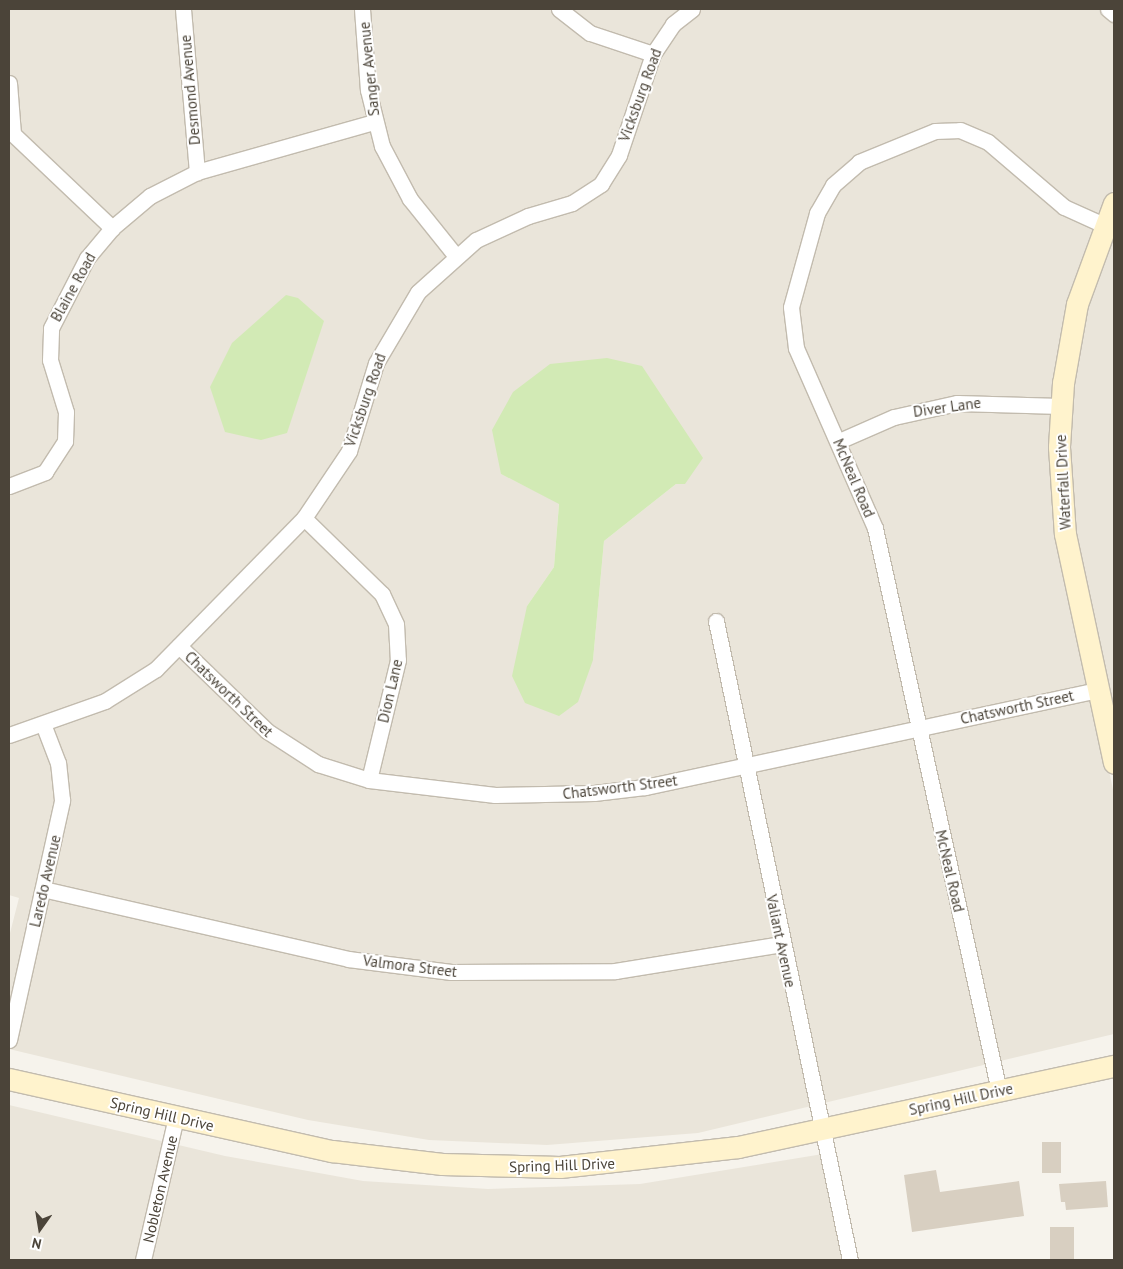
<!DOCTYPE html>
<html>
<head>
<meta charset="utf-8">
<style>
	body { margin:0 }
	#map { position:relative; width:1123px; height:1269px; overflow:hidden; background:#f6f3ec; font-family:"PT Sans",sans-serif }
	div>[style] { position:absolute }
	.residential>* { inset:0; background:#eae5da }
	.green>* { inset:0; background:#d2eab5 }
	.building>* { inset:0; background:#d8cfc1; transform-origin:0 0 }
	.roads { filter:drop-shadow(1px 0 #c2bbae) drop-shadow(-1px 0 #c2bbae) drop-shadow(0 1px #c2bbae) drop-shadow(0 -1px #c2bbae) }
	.street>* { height:15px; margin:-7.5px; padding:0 7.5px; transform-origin:7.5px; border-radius:7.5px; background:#fff }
	.secondary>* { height:21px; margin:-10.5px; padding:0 10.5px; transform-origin:10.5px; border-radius:10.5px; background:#fff3cd }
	span { translate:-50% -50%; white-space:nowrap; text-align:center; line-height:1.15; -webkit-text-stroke:4px #fff; paint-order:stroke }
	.street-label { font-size:15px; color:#4b4439 }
	.frame { position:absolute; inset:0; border:10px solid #4b4439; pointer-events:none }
	.north { position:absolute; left:15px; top:1204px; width:50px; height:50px; -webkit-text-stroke:4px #fff; paint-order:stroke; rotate:193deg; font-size:14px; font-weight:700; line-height:20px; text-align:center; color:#4b4439 }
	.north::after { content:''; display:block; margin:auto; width:18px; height:22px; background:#4b4439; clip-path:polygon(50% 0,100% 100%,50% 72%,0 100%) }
</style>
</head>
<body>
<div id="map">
	<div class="residential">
		<i style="clip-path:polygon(evenodd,9px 9px,1114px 9px,1114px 187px,1071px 303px,1066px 573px,1114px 794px,1114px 1034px,698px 1133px,547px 1145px,429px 1140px,308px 1120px,9px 1049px,9px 937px,19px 898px,9px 895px,9px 9px,501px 474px,676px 484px,604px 541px,593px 660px,527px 606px,554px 567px,559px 503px,501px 474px)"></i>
		<i style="clip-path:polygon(1114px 218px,1114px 732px,1079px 569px,1067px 488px,1075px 346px)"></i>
		<i style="clip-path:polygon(9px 1105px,225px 1156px,363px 1181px,488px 1189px,640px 1184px,835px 1152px,846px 1260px,9px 1260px)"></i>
	</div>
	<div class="green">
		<i style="clip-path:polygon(286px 295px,298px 298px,324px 321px,287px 433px,261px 440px,225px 432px,210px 387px,232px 343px)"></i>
		<i style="clip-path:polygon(607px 358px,642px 366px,703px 458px,685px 484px,676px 484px,604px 541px,593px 660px,578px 702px,559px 716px,525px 703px,512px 676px,527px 606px,554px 567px,559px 504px,501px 474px,492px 430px,513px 392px,550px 364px)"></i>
	</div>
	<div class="building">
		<i style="left:1042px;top:1142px;width:19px;height:31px"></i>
		<i style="clip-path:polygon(936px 1170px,940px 1192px,1019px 1181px,1024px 1216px,912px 1232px,904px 1175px)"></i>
		<i style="clip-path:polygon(1106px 1181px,1108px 1207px,1066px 1210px,1065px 1202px,1061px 1202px,1059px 1184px)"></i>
		<i style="left:1050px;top:1227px;width:24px;height:33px"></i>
	</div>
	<div class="roads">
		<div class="street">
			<i style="left:183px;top:9px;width:164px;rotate:85.1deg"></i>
			<i style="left:362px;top:9px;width:81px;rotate:85.8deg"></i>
			<i style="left:368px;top:90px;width:58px;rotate:76deg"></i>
			<i style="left:382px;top:146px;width:60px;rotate:62.2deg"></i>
			<i style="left:410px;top:199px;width:72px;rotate:51.2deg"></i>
			<i style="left:559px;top:9px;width:39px;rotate:38deg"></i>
			<i style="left:590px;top:33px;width:66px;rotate:18.4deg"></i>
			<i style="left:1108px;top:9px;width:8px;rotate:40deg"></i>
			<i style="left:9px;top:83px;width:51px;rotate:85.5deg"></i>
			<i style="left:13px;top:134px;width:137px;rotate:43.5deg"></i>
			<i style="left:839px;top:441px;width:60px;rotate:-23.6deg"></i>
			<i style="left:894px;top:417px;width:65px;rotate:-12.5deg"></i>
			<i style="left:957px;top:403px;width:104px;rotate:1.7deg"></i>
			<i style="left:9px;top:486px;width:39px;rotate:-21deg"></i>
			<i style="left:45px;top:472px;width:37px;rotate:-57deg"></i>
			<i style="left:65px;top:441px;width:29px;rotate:-88deg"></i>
			<i style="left:66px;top:412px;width:54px;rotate:-107.1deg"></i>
			<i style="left:50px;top:360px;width:32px;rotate:-88deg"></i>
			<i style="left:51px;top:328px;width:79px;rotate:-62.8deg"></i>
			<i style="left:87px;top:258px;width:39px;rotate:-50deg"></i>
			<i style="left:112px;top:228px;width:50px;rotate:-40.1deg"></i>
			<i style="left:150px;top:196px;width:53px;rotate:-27.1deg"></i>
			<i style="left:197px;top:172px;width:184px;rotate:-15.8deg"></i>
			<i style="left:304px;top:518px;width:109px;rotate:44.3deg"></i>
			<i style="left:382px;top:594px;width:33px;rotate:65deg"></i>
			<i style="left:396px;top:624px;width:36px;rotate:87deg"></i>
			<i style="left:398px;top:660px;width:123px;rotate:103.6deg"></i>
			<i style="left:716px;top:621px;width:653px;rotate:78.16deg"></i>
			<i style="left:179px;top:646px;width:122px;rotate:44deg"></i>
			<i style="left:267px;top:731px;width:61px;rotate:32.9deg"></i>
			<i style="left:318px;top:764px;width:53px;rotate:17.4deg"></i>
			<i style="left:369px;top:780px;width:127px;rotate:6.8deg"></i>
			<i style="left:495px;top:795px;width:99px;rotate:-1.2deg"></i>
			<i style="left:594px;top:793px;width:51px;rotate:-6.7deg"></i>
			<i style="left:645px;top:787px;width:463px;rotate:-12.1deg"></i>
			<i style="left:9px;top:735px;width:102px;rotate:-19.5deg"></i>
			<i style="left:105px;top:701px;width:60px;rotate:-32.1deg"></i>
			<i style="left:156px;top:669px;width:211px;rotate:-45.6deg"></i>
			<i style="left:304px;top:518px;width:81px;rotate:-56.1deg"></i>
			<i style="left:349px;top:451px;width:92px;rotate:-72.9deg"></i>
			<i style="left:376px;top:363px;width:82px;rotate:-59.4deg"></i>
			<i style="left:418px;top:292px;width:78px;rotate:-41.9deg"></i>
			<i style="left:476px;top:240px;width:57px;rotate:-24.8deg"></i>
			<i style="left:528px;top:216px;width:46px;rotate:-16.5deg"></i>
			<i style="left:572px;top:203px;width:35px;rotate:-33deg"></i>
			<i style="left:601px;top:184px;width:34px;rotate:-58deg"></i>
			<i style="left:619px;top:155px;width:107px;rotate:-71.4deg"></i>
			<i style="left:653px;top:54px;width:36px;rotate:-56deg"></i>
			<i style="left:673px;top:24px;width:24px;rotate:-38deg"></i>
			<i style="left:43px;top:889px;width:313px;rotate:12.9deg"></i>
			<i style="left:348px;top:959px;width:104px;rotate:7.2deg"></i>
			<i style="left:451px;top:972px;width:164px;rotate:-0.3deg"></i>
			<i style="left:615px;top:971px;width:169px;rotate:-9.2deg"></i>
			<i style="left:9px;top:1040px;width:246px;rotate:-77.5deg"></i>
			<i style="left:62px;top:800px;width:37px;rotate:-96deg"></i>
			<i style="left:58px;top:763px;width:42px;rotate:-111deg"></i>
			<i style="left:999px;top:1091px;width:576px;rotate:-102.42deg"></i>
			<i style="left:875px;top:528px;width:197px;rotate:-113.7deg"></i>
			<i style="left:796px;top:348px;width:41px;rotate:-97deg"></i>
			<i style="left:791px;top:307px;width:98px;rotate:-74.5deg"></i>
			<i style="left:817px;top:213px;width:32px;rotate:-60deg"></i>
			<i style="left:833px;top:185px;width:35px;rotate:-41deg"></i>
			<i style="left:859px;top:162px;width:82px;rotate:-22.2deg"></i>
			<i style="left:935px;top:131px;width:25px;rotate:-2deg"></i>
			<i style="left:960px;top:130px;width:30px;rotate:23deg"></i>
			<i style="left:988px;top:142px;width:100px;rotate:40.5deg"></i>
			<i style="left:1064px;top:207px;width:44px;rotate:24.2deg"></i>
			<i style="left:143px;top:1260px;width:147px;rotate:-77deg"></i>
		</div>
		<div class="secondary">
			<i style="left:1114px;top:203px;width:108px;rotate:110.1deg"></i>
			<i style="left:1077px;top:304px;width:80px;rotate:100deg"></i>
			<i style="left:1063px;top:383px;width:64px;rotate:93.6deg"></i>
			<i style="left:1059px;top:447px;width:87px;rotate:86.1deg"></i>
			<i style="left:1065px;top:534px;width:234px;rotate:77.9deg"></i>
			<i style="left:9px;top:1079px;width:331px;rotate:12.6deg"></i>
			<i style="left:332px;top:1151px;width:111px;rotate:6.7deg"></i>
			<i style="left:442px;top:1164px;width:118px;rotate:1.5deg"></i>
			<i style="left:560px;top:1167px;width:179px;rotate:-6.4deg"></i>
			<i style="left:738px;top:1147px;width:385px;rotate:-12.2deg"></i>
		</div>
	</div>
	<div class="street-label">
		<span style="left:369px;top:69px;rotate:-96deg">Sanger Avenue</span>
		<span style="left:190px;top:90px;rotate:-95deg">Desmond Avenue</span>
		<span style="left:640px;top:95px;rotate:-70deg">Vicksburg Road</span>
		<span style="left:73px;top:287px;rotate:-61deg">Blaine Road</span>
		<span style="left:365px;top:400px;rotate:-71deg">Vicksburg Road</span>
		<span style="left:947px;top:407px;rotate:-8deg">Diver Lane</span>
		<span style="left:854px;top:478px;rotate:67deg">McNeal Road</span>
		<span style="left:1063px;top:482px;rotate:-93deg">Waterfall Drive</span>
		<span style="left:390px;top:691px;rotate:-77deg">Dion Lane</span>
		<span style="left:229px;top:694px;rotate:44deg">Chatsworth Street</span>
		<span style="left:1017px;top:707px;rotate:-12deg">Chatsworth Street</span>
		<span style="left:620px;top:787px;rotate:-7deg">Chatsworth Street</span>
		<span style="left:950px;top:871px;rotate:77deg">McNeal Road</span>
		<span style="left:45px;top:881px;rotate:-77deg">Laredo Avenue</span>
		<span style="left:781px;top:941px;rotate:78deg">Valiant Avenue</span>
		<span style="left:410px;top:966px;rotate:7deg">Valmora Street</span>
		<span style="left:961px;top:1099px;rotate:-12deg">Spring Hill Drive</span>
		<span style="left:162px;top:1114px;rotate:13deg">Spring Hill Drive</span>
		<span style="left:562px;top:1165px;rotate:-2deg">Spring Hill Drive</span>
		<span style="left:160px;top:1189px;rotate:-77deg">Nobleton Avenue</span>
	</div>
	<div class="frame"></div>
	<div class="north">N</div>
</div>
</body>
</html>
